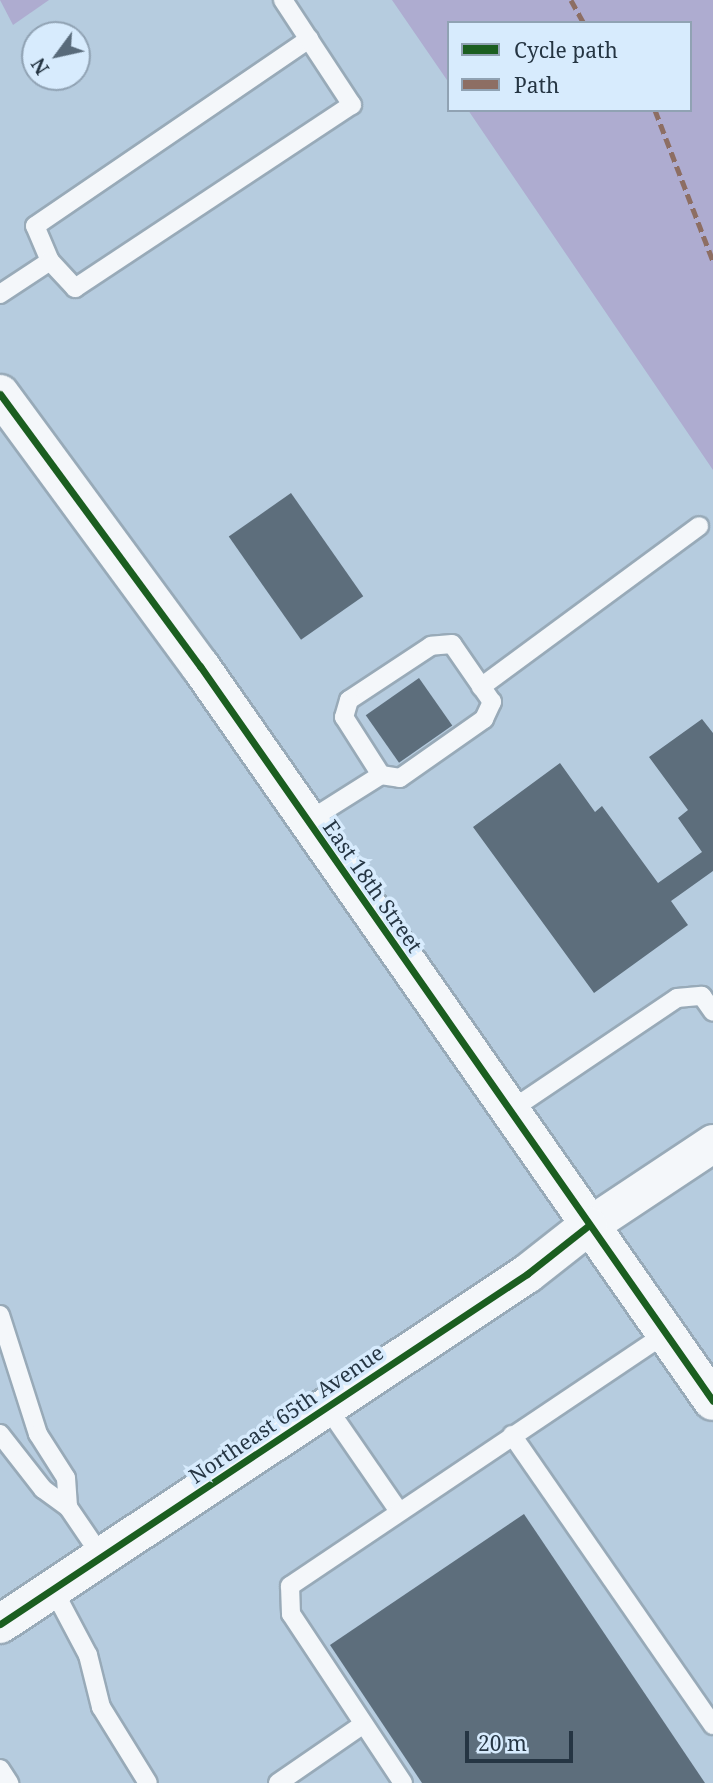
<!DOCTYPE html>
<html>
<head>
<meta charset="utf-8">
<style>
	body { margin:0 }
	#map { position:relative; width:713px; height:1783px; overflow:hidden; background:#b6ccdf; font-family:"Noto Serif",serif }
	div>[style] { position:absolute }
	.green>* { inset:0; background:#aeacd0 }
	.building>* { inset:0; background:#5d6e7c; transform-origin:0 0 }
	.roads { filter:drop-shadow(2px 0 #98aab8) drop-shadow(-2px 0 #98aab8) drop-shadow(0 2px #98aab8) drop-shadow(0 -2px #98aab8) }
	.lane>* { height:18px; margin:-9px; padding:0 9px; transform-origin:9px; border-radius:9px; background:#f4f7fa }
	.street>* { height:37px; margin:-18.5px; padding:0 18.5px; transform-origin:18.5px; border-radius:18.5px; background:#f4f7fa }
	.secondary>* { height:38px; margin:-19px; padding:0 19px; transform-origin:19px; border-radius:19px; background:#f4f7fa }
	.quiet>* { height:5px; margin-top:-2.5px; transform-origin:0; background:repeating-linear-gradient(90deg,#8d6e63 0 10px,transparent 0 15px) }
	.cycleway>* { height:7px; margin:-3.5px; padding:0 3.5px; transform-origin:3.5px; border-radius:3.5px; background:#1b5e20 }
	span { translate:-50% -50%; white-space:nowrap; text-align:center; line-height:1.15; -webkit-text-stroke:7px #d7ebfd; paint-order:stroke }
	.street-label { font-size:21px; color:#253543 }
	.legend { position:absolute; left:447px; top:21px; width:245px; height:91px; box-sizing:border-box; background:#d7ebfd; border:2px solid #90a2b3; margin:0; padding:9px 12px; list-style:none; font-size:21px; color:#253543 }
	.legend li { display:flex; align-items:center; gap:14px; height:35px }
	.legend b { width:35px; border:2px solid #90a2b3 }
	.north { position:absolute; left:21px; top:21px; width:70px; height:70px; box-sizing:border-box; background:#d7ebfd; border:2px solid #90a2b3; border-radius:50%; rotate:237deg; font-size:19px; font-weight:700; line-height:28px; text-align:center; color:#253543 }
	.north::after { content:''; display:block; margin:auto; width:24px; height:32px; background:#586a7a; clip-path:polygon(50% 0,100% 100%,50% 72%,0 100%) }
	.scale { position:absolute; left:465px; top:1731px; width:108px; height:32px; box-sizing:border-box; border:4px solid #253543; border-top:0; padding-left:9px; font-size:21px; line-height:24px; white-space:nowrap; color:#253543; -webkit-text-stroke:5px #d7ebfd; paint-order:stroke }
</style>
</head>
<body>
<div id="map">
	<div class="green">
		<i style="clip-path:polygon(0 0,49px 0,13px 25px)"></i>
		<i style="clip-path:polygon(392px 0,713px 0,713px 470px,468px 110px,690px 110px,690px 23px,449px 23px,449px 83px)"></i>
	</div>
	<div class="building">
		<i style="left:291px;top:493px;width:126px;height:76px;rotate:55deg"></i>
		<i style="left:419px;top:678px;width:58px;height:65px;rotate:55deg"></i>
		<i style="clip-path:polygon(702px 719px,713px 733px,713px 871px,671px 901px,688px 925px,594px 993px,473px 827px,560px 763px,595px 812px,602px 806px,658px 883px,702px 852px,678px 818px,688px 810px,649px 757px)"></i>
		<i style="clip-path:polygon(524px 1514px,705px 1783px,422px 1783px,330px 1645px)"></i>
	</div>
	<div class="roads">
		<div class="lane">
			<i style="left:50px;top:261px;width:38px;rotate:-113deg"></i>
			<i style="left:35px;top:226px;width:332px;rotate:-34.3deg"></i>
			<i style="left:0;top:294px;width:60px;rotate:-33.4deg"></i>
			<i style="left:50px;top:261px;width:37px;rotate:47deg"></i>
			<i style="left:75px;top:288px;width:332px;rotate:-33.5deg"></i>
			<i style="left:352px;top:105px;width:126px;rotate:-123.3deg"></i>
			<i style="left:481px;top:687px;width:271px;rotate:-36.4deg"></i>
			<i style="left:308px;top:821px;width:86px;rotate:-32.2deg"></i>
			<i style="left:381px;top:775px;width:19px;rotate:9deg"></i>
			<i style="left:400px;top:778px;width:103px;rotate:-35.1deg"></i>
			<i style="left:484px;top:719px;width:19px;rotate:-65deg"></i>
			<i style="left:492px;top:702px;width:70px;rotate:-124.6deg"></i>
			<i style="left:452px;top:644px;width:21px;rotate:175deg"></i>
			<i style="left:431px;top:646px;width:98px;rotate:146.6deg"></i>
			<i style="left:349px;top:700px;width:18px;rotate:106deg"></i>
			<i style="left:344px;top:717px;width:69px;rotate:57.5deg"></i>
			<i style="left:508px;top:1112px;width:204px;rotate:-34deg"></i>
			<i style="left:677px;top:998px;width:25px;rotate:-5deg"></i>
			<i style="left:702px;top:996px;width:19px;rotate:55deg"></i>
			<i style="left:0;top:1315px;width:125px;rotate:72.3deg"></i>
			<i style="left:38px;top:1434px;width:52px;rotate:57.5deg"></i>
			<i style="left:66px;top:1478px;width:29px;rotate:86deg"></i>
			<i style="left:327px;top:1407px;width:125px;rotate:55.4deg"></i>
			<i style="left:0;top:1434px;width:70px;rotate:52deg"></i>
			<i style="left:43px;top:1489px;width:31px;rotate:36deg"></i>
			<i style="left:68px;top:1507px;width:60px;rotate:55.8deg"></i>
			<i style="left:512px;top:1435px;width:353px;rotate:55.3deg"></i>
			<i style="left:53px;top:1589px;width:75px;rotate:62.1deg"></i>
			<i style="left:88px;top:1655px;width:54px;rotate:76deg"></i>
			<i style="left:101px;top:1707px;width:89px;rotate:58.3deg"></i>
			<i style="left:0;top:1769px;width:17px;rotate:57deg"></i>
			<i style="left:278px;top:1783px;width:102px;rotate:-34.6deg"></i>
			<i style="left:403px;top:1783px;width:203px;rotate:-123.5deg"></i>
			<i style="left:291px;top:1614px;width:28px;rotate:-92deg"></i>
			<i style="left:290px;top:1586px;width:452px;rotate:-33.9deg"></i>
		</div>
		<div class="street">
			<i style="left:588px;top:1226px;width:150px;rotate:-33.6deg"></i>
		</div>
		<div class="secondary">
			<i style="left:0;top:394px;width:338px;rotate:53.7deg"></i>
			<i style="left:200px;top:666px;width:896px;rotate:55.09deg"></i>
			<i style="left:0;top:1624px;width:633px;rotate:-33.59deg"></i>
			<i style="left:527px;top:1274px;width:78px;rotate:-38.2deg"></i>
		</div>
	</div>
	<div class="quiet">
		<i style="left:571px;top:0;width:26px;rotate:61deg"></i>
		<i style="left:655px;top:110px;width:162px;rotate:69deg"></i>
	</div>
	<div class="cycleway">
		<i style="left:0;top:394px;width:338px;rotate:53.7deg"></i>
		<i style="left:200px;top:666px;width:896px;rotate:55.09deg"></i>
		<i style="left:0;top:1624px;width:633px;rotate:-33.59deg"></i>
		<i style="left:527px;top:1274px;width:78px;rotate:-38.2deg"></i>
	</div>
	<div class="street-label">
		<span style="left:373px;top:886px;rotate:55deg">East 18th Street</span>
		<span style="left:286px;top:1414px;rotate:-34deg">Northeast 65th Avenue</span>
	</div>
	<ul class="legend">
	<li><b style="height:9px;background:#1b5e20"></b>Cycle path</li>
	<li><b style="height:9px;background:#8d6e63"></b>Path</li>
	</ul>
	<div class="north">N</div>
	<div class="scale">20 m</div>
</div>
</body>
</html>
